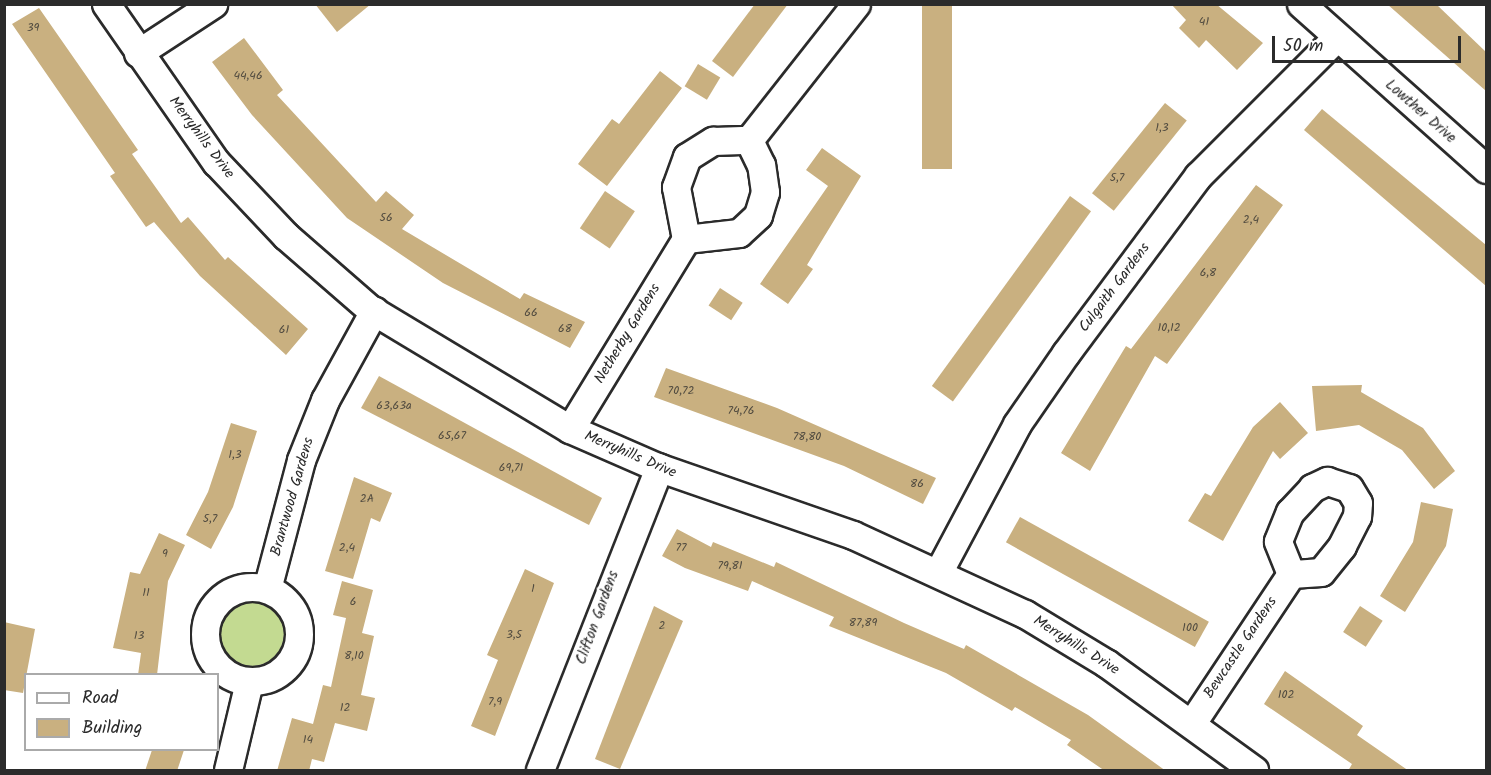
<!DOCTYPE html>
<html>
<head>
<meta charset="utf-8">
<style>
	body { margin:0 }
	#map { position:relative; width:1491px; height:775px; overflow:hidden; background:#fff; font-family:Kalam,sans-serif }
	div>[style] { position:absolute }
	.green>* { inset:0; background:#c3da91 }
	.round { border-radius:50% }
	.building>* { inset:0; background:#c9b080; transform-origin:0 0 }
	.roads { filter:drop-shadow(2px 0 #2b2b2b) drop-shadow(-2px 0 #2b2b2b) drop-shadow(0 2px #2b2b2b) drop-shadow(0 -2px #2b2b2b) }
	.minor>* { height:27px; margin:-13.5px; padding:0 13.5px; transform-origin:13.5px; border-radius:13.5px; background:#fff }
	.minor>.ring { margin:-13.5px; padding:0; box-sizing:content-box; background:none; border:27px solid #fff; border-radius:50% }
	span { translate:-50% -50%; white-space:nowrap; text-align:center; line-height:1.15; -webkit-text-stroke:5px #fff; paint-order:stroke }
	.number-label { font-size:12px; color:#524c40 }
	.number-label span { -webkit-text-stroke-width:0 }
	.street-label { font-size:15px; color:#2b2b2b }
	.frame { position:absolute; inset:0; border:6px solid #2b2b2b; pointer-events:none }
	.legend { position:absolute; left:24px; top:673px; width:195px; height:78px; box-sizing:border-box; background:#fff; border:2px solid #aaa; margin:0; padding:8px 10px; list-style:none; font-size:18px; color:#2b2b2b }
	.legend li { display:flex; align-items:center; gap:12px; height:30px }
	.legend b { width:30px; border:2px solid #aaa }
	.scale { position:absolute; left:1272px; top:36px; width:189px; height:27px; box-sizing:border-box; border:3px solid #2b2b2b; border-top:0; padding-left:8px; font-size:18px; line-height:21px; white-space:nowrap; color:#2b2b2b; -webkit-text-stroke:4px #fff; paint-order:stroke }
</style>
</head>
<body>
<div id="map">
	<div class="green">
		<i class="round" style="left:220px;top:602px;width:64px;height:64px"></i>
	</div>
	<div class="building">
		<i style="clip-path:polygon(315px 4px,371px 4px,337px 32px)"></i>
		<i style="clip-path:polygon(755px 4px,788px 4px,733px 77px,712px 61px)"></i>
		<i style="left:922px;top:4px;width:30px;height:165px"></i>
		<i style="clip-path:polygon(1171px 4px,1216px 4px,1263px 43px,1237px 70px,1206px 40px,1199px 48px,1179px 28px,1186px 20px)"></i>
		<i style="clip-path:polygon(1387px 4px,1436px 4px,1486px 52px,1486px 91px)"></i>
		<i style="clip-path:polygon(39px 8px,138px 150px,132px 154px,181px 223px,188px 217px,225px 260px,228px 257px,308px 329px,286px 355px,200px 276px,154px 222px,146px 227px,110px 176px,115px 173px,12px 24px)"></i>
		<i style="clip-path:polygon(244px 38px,283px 90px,277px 95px,376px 202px,386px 191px,414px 215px,402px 229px,520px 299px,524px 293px,585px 322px,570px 348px,443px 283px,347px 218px,252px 115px,212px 62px)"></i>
		<i style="left:698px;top:64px;width:26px;height:26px;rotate:31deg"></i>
		<i style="clip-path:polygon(660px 71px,682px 88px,607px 186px,578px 164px,612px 119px,619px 124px)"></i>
		<i style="left:1165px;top:103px;width:28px;height:116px;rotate:39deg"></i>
		<i style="clip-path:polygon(1322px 109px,1486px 245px,1486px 286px,1304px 130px)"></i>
		<i style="clip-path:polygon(822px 148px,861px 176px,807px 265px,813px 269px,788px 304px,760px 284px,828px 186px,806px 170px)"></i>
		<i style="clip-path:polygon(1256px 185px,1283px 205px,1167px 364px,1155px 356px,1090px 471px,1061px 453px,1126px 346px,1131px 349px)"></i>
		<i style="left:605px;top:191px;width:36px;height:45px;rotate:34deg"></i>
		<i style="left:1070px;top:196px;width:26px;height:235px;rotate:36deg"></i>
		<i style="left:720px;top:288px;width:27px;height:21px;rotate:33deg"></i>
		<i style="clip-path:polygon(666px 368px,777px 408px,936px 478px,923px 504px,844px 466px,654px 397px)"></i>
		<i style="clip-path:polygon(379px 376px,602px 498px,589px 525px,361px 408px)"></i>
		<i style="clip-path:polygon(1362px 385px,1361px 392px,1423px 428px,1455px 471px,1434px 489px,1402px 450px,1359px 425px,1316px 431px,1312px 386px)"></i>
		<i style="clip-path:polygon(1280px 402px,1308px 433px,1280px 459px,1273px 451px,1223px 541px,1188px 521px,1205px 493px,1211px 496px,1253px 427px)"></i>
		<i style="clip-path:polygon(231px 423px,257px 431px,233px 507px,211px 549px,186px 535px,208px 492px)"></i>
		<i style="clip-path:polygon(354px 477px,392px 493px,380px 522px,371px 518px,353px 579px,325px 571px)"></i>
		<i style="clip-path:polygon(1421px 502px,1453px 509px,1446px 546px,1405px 612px,1380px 596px,1413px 542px)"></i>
		<i style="left:1020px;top:517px;width:216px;height:29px;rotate:29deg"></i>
		<i style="clip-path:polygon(677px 529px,711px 547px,713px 542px,774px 567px,776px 562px,904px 623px,964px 649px,966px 645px,1088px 715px,1166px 771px,1105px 771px,1067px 745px,1071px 740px,1015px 707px,1012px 711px,946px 673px,829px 626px,834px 617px,752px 581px,748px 591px,685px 568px,662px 556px)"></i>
		<i style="clip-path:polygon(159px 533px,185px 545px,168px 581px,157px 675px,138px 675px,141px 653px,113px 648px,130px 572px,140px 574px)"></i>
		<i style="clip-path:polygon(525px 569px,554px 583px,495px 736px,471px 726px,498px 660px,487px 655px)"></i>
		<i style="clip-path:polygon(342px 581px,373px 590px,362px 633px,374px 636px,361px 695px,375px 698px,367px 731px,335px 723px,324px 762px,312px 759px,309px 771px,277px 771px,292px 718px,313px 724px,323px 685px,331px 687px,346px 618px,333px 615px)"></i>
		<i style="clip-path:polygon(654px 606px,683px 621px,620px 769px,595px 759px)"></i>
		<i style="left:1360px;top:606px;width:27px;height:31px;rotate:33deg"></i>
		<i style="clip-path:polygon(4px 622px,35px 629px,23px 693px,4px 690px)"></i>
		<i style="clip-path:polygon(1285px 671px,1363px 726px,1357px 735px,1409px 771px,1348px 771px,1352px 764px,1264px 704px)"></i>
		<i style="clip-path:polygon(152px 750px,184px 750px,177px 771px,145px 771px)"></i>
	</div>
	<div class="roads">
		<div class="minor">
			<i style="left:106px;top:4px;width:193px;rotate:55.2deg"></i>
			<i style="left:216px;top:162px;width:102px;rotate:46.6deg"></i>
			<i style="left:286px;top:236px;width:111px;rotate:41deg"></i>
			<i style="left:370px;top:309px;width:233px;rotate:31deg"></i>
			<i style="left:570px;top:429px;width:95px;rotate:23.6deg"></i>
			<i style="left:657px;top:467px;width:207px;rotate:19.1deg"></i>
			<i style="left:853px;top:535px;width:189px;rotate:24.7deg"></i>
			<i style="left:1025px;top:614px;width:95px;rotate:31.2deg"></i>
			<i style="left:1106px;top:663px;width:183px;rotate:35.9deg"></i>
			<i style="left:1301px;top:4px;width:248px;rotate:41.7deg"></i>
			<i style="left:138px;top:53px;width:90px;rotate:-33.2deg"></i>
			<i style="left:686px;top:239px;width:53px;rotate:-6.5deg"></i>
			<i style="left:739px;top:233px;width:26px;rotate:-43deg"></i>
			<i style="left:758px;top:215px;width:24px;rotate:-73deg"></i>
			<i style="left:765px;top:192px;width:27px;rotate:-98deg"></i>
			<i style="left:761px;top:165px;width:28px;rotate:-116deg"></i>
			<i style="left:570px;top:429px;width:223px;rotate:-58.6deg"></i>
			<i style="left:686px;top:239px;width:53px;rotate:-100.9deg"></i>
			<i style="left:676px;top:187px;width:32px;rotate:-70deg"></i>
			<i style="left:687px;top:157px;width:31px;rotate:-32deg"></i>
			<i style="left:713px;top:141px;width:36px;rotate:-2deg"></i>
			<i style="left:749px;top:140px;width:173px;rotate:-51.8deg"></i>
			<i style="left:939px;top:571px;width:166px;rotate:-62deg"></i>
			<i style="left:1017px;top:424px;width:86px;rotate:-55.4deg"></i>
			<i style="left:1066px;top:353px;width:221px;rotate:-53.3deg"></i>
			<i style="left:1198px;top:176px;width:195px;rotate:-45deg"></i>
			<i class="ring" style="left:205px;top:587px;width:67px;height:67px"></i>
			<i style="left:267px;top:589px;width:133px;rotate:-75.2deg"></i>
			<i style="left:301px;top:460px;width:65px;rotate:-68.2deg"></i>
			<i style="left:325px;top:400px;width:102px;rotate:-61.2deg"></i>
			<i style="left:1192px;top:723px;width:179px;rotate:-56.4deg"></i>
			<i style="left:1291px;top:574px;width:35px;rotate:-112deg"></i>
			<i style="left:1278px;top:541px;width:31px;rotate:-68deg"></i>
			<i style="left:1290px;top:512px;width:33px;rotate:-47deg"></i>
			<i style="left:1312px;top:488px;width:17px;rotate:-25deg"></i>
			<i style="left:1327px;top:481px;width:23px;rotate:18deg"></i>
			<i style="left:1349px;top:488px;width:17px;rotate:59deg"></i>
			<i style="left:1358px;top:503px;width:13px;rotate:94deg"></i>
			<i style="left:1357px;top:516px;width:34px;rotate:117deg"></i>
			<i style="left:1342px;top:546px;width:33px;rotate:129deg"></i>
			<i style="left:1321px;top:572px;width:30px;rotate:176deg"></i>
			<i style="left:228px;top:770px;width:90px;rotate:-76.6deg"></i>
			<i style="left:540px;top:770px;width:325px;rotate:-68.5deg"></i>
		</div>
	</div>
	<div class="number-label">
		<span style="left:1204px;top:22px">41</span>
		<span style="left:33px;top:28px">39</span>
		<span style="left:248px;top:76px">44,46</span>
		<span style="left:1162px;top:128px">1,3</span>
		<span style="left:1117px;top:178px">5,7</span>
		<span style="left:386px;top:218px">56</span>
		<span style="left:1251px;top:220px">2,4</span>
		<span style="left:1208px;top:273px">6,8</span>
		<span style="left:531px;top:313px">66</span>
		<span style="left:1169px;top:328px">10,12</span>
		<span style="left:565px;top:329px">68</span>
		<span style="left:284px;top:330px">61</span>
		<span style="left:681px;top:391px">70,72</span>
		<span style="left:394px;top:406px">63,63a</span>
		<span style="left:741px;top:411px">74,76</span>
		<span style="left:452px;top:436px">65,67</span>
		<span style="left:807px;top:437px">78,80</span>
		<span style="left:235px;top:455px">1,3</span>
		<span style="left:511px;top:468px">69,71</span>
		<span style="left:917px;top:484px">86</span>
		<span style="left:367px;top:499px">2A</span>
		<span style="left:210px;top:519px">5,7</span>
		<span style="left:347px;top:548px">2,4</span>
		<span style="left:681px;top:548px">77</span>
		<span style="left:165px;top:554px">9</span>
		<span style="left:730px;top:566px">79,81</span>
		<span style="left:533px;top:589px">1</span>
		<span style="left:146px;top:593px">11</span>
		<span style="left:353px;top:602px">6</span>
		<span style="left:863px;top:623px">87,89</span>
		<span style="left:662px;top:626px">2</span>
		<span style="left:1190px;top:628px">100</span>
		<span style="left:514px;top:635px">3,5</span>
		<span style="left:139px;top:636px">13</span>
		<span style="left:354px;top:656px">8,10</span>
		<span style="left:1286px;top:695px">102</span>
		<span style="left:495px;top:702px">7,9</span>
		<span style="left:345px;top:708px">12</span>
		<span style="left:308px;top:740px">14</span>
	</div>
	<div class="street-label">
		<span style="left:1420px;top:112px;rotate:41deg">Lowther Drive</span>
		<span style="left:201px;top:138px;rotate:53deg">Merryhills Drive</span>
		<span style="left:1115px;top:288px;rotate:-53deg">Culgaith Gardens</span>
		<span style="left:628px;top:334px;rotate:-59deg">Netherby Gardens</span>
		<span style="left:630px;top:455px;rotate:23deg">Merryhills Drive</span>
		<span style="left:293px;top:497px;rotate:-74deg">Brantwood Gardens</span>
		<span style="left:598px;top:618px;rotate:-70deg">Clifton Gardens</span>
		<span style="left:1076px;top:646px;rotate:32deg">Merryhills Drive</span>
		<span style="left:1241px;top:648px;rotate:-56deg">Bewcastle Gardens</span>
	</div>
	<div class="frame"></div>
	<ul class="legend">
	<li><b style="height:8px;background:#fff"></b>Road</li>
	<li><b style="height:16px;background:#c9b080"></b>Building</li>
	</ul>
	<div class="scale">50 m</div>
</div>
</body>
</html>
